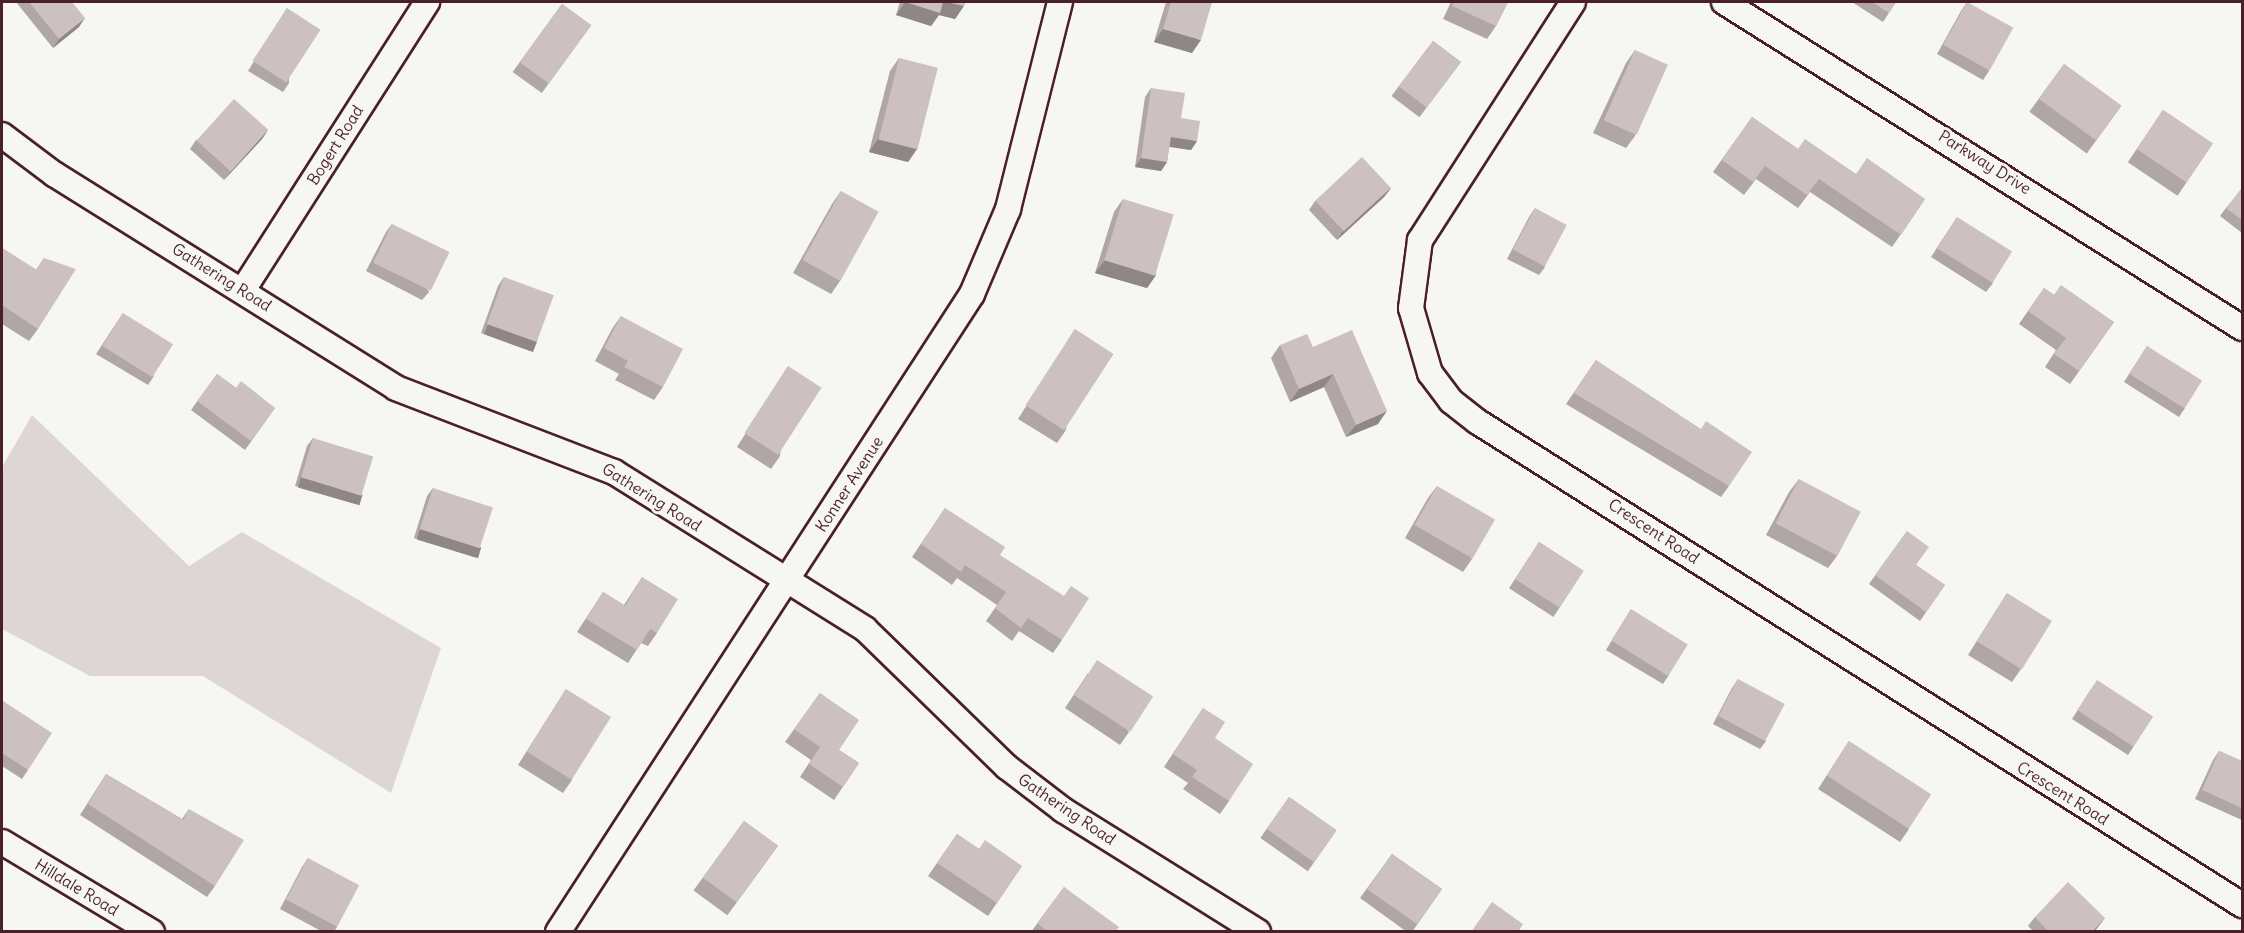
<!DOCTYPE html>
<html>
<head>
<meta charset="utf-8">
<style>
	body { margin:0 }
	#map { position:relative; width:2244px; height:933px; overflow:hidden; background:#f6f6f2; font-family:Delius,sans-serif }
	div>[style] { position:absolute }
	.green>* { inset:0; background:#ddd6d5 }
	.roads { filter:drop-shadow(2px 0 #4a1f2b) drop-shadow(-2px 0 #4a1f2b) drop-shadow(0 2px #4a1f2b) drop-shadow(0 -2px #4a1f2b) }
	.minor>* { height:24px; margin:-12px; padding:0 12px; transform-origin:12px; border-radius:12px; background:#f6f6f2 }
	.wall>* { inset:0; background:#afa6a5; transform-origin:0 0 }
	.shaded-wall>* { inset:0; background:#8f8786; transform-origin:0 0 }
	.building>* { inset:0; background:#ccc1c0; transform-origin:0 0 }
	span { translate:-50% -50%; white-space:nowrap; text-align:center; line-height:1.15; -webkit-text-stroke:6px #f6f6f2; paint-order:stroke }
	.street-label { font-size:16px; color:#4a1f2b }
	.frame { position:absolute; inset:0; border:3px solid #4a1f2b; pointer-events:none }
</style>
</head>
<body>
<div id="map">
	<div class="green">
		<i style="clip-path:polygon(32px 415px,189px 566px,242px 532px,441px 648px,391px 793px,203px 676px,90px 676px,2px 629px,2px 467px)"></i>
	</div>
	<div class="roads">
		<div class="minor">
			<i style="left:1573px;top:2px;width:283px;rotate:122.7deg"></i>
			<i style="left:1420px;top:240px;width:69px;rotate:97.5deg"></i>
			<i style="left:1411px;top:308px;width:68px;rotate:73.7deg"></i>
			<i style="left:1430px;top:373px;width:35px;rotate:53deg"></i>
			<i style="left:1451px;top:401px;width:34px;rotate:38deg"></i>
			<i style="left:1478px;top:422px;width:904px;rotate:32.3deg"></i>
			<i style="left:1724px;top:2px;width:612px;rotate:32.18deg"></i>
			<i style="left:2px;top:135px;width:65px;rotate:36.9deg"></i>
			<i style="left:54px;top:174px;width:403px;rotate:32deg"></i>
			<i style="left:396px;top:388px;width:234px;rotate:21.1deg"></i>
			<i style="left:614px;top:472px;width:296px;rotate:32deg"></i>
			<i style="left:865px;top:629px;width:198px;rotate:44.2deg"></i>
			<i style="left:1007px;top:767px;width:71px;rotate:37.5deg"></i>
			<i style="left:1063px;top:810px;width:230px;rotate:32deg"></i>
			<i style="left:243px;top:290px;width:342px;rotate:-57.4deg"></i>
			<i style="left:2px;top:842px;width:175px;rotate:31deg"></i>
			<i style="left:558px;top:932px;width:761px;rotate:-57.02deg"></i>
			<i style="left:972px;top:294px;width:92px;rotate:-67deg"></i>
			<i style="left:1008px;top:209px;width:213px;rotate:-75.9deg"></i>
		</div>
	</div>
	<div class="wall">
		<i style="clip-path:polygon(16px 2px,72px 2px,79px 27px,53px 48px)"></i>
		<i style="clip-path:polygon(900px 2px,966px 2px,955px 19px,939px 15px,931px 26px,896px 15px)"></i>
		<i style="clip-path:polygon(1166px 2px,1212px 2px,1192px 53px,1154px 42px)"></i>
		<i style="clip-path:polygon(1451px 2px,1508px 2px,1496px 26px,1487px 39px,1443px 19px)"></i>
		<i style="clip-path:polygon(1852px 2px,1896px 2px,1883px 22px)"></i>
		<i style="clip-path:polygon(1967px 2px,1989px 71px,1983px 80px,1937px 54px,1961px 11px)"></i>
		<i style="left:562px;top:4px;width:36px;height:84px;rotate:36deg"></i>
		<i style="clip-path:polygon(287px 8px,289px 83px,283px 92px,248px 71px)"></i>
		<i style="left:1433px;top:41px;width:35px;height:69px;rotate:37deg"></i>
		<i style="clip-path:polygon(1635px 50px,1635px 136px,1626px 148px,1593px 133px,1626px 63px)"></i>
		<i style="clip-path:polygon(899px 58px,917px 149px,908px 162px,869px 152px,890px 71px)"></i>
		<i style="left:2064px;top:64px;width:71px;height:59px;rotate:36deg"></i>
		<i style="clip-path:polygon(1151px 88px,1181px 118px,1197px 141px,1191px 150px,1169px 147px,1167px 162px,1161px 171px,1135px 167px,1145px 97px)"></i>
		<i style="left:2163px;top:110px;width:60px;height:63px;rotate:34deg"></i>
		<i style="clip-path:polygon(1752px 117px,1798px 149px,1856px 174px,1925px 199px,1892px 247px,1810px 192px,1798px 208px,1756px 179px,1744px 195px,1713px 172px)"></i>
		<i style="clip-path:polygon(268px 130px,262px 139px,224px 180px,190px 149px,196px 140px)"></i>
		<i style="clip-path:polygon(1391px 188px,1384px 197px,1337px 240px,1309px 210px,1315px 201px)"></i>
		<i style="clip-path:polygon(2242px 190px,2242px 233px,2220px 216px,2226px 208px)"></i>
		<i style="clip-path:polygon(841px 191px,840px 281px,831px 294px,793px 273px,832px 204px)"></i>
		<i style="clip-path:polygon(1123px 199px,1156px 275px,1147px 288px,1095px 273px,1114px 212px)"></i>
		<i style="clip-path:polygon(1535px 208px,1545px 267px,1539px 275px,1507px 259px,1529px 217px)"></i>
		<i style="clip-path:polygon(1957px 217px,1993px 283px,1986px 292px,1931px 257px)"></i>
		<i style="clip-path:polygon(392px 224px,429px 292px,422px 300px,366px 271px,386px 232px)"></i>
		<i style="clip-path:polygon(2px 248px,36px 270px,44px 258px,38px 329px,29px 341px,2px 324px)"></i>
		<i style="clip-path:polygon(504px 277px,537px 342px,530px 351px,481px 333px,498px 286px)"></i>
		<i style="clip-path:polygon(2044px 288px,2054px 295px,2114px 322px,2070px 384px,2045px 367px,2056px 350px,2019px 324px)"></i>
		<i style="clip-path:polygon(123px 313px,154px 376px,148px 385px,96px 354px)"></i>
		<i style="clip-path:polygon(621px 316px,663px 387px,654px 400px,615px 380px,619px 374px,595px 361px,612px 329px)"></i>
		<i style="clip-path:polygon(1075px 329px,1066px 430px,1057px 443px,1018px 419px)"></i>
		<i style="clip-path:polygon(1280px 345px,1313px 347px,1378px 424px,1346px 437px,1324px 387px,1290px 402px,1271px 358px)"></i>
		<i style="clip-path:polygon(2147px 346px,2185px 408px,2179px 417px,2124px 382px)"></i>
		<i style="clip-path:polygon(1596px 360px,1729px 486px,1721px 497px,1566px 404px)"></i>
		<i style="clip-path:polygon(788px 366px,780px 456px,771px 469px,737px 447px)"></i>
		<i style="clip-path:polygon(217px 374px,236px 388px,275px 408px,245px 450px,191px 410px)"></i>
		<i style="clip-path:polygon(313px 438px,362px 495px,356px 504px,295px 486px,307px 446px)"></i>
		<i style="clip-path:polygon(1799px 479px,1837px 556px,1828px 568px,1766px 535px,1789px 492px)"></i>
		<i style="clip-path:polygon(1437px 486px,1472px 559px,1463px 572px,1405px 538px,1428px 498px)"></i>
		<i style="clip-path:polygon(433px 488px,481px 548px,474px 557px,414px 538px,427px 496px)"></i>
		<i style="clip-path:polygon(945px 508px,1000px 555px,1062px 640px,1053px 653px,1019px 631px,1012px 641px,986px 621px,997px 605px,957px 578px,952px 585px,912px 557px)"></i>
		<i style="clip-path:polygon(1907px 531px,1916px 565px,1945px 585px,1920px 621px,1869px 584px)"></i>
		<i style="left:1539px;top:542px;width:53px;height:55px;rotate:33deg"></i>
		<i style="clip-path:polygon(642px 577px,657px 633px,648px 646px,641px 643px,628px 663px,577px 632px,603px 592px,624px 605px)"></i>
		<i style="clip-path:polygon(2007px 593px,2021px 669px,2012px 682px,1968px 655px)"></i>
		<i style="clip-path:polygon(1631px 609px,1669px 675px,1663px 684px,1606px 650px)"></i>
		<i style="clip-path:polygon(1088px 673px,1129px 732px,1120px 745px,1065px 708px)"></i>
		<i style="clip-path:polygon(1738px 679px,1766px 741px,1760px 749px,1713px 724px,1732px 688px)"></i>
		<i style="clip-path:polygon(566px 689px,572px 780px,563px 793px,518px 765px)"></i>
		<i style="clip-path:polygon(2091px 689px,2134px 746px,2128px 755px,2072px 719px)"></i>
		<i style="clip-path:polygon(820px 693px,839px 750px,859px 763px,834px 800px,800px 777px,811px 760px,785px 742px)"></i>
		<i style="clip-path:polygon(2px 703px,28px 770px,22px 779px,2px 766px)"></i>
		<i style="clip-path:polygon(1203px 708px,1215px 738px,1229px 801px,1220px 814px,1183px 789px,1188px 783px,1164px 767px)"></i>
		<i style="clip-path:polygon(1849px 741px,1909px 829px,1900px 842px,1818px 789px)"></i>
		<i style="clip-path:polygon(2219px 751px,2242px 761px,2242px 820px,2195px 799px,2213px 760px)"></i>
		<i style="clip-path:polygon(106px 774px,182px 819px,189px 809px,215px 886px,207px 897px,80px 815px)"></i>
		<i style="left:1289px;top:797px;width:58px;height:50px;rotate:35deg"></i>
		<i style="left:744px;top:821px;width:42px;height:86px;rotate:36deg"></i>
		<i style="clip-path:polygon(957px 834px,979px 849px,1022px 866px,988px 916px,928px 876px)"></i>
		<i style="clip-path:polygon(1392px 854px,1442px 889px,1412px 932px,1407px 932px,1360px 898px)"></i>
		<i style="clip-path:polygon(308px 858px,337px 927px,334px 932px,323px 932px,280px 909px,302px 867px)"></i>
		<i style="clip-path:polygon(1064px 887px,1115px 932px,1031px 932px)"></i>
		<i style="clip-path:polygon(2035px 917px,2105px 918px,2094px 932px,2034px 932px,2028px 926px)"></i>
	</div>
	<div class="shaded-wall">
		<i style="clip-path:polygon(905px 2px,947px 2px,964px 6px,955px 19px,939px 15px,931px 26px,896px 15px)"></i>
		<i style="clip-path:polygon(85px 18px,79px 27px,53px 48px,59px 39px)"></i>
		<i style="clip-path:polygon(1163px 29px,1201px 40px,1192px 53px,1154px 42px)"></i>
		<i style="clip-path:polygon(268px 130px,262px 139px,224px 180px,231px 171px)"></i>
		<i style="clip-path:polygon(1171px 137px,1197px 141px,1191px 150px,1165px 146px)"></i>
		<i style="clip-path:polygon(878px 139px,917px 149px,908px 162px,869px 152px)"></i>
		<i style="clip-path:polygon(1141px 158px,1167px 162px,1161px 171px,1135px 167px)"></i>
		<i style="clip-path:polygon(1391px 188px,1384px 197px,1337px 240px,1343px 231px)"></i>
		<i style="clip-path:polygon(1105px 260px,1156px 275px,1147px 288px,1095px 273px)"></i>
		<i style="left:488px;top:324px;width:52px;height:11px;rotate:20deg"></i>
		<i style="clip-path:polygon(1333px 374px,1324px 387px,1290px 402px,1299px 389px)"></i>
		<i style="clip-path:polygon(1387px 411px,1378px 424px,1346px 437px,1356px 425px)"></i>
		<i style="left:301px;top:477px;width:64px;height:11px;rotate:16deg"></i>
		<i style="left:420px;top:529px;width:64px;height:11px;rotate:17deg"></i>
		<i style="clip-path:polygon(2105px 918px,2094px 932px,2092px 932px)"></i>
	</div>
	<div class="building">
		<i style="clip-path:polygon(29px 2px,72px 2px,85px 18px,59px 39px)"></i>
		<i style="clip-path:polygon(905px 2px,943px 2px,940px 13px)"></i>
		<i style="clip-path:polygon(947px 2px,966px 2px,964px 6px)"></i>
		<i style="clip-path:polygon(1171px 2px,1212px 2px,1201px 40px,1163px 29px)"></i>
		<i style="clip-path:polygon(1454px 2px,1508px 2px,1496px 26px,1452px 6px)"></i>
		<i style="clip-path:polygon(1872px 2px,1896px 2px,1889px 13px)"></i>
		<i style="left:1967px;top:2px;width:53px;height:49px;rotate:29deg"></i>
		<i style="left:562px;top:4px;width:36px;height:72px;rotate:36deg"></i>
		<i style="left:287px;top:8px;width:40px;height:63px;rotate:33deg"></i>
		<i style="left:1433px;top:41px;width:35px;height:57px;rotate:37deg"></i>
		<i style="left:1635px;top:50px;width:36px;height:77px;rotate:24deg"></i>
		<i style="left:899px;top:58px;width:40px;height:84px;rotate:14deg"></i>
		<i style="left:2064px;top:64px;width:71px;height:43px;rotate:36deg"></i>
		<i style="clip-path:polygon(1151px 88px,1185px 93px,1181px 118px,1200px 121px,1197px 141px,1171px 137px,1167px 162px,1141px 158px)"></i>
		<i style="left:234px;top:99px;width:46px;height:56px;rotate:42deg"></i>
		<i style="left:2163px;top:110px;width:60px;height:47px;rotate:34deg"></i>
		<i style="clip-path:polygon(1752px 117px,1798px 149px,1805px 139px,1856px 174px,1867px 158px,1925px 199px,1901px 235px,1819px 179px,1807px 195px,1765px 166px,1753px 182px,1722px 160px)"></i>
		<i style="left:1362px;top:157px;width:42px;height:64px;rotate:47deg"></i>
		<i style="clip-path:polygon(2241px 189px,2242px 190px,2242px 220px,2226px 208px)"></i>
		<i style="left:841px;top:191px;width:43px;height:79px;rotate:29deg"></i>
		<i style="left:1123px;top:199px;width:53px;height:64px;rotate:17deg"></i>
		<i style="left:1535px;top:208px;width:36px;height:47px;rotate:28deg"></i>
		<i style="left:1957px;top:217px;width:65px;height:37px;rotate:32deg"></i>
		<i style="left:392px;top:224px;width:64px;height:43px;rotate:26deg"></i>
		<i style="clip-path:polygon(2px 248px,37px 270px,44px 258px,76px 269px,38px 329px,2px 305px)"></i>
		<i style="left:504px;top:277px;width:53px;height:50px;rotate:20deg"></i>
		<i style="clip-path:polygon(2061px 285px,2114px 322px,2079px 371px,2054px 354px,2066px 338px,2028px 311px,2044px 288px,2054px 295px)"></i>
		<i style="left:123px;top:313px;width:59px;height:39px;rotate:32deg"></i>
		<i style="clip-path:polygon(621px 316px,683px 349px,663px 387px,624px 367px,628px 361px,604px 348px)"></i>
		<i style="left:1075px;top:329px;width:46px;height:91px;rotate:33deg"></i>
		<i style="clip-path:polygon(1352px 330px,1387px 411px,1356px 425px,1333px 374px,1299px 389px,1280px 345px,1307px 334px,1313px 347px)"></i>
		<i style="left:2147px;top:346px;width:65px;height:33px;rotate:32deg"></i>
		<i style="clip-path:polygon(1596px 360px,1701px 429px,1706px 421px,1752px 452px,1729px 486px,1574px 393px)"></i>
		<i style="left:788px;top:366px;width:40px;height:80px;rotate:33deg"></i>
		<i style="clip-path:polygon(217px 374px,236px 388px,241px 381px,275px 408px,251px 441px,197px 401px)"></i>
		<i style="left:313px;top:438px;width:63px;height:41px;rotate:17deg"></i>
		<i style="left:1799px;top:479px;width:70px;height:50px;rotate:28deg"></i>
		<i style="left:1437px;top:486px;width:67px;height:45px;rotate:30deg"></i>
		<i style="left:433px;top:488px;width:63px;height:43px;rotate:18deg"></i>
		<i style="clip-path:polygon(945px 508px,1005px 547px,1000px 555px,1064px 596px,1071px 586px,1089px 598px,1062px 640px,1028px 618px,1021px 628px,995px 608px,1006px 592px,965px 565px,961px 572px,921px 544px)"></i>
		<i style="clip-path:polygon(1907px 531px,1929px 547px,1916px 565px,1945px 585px,1926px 612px,1875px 575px)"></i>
		<i style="left:1539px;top:542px;width:53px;height:44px;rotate:33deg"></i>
		<i style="clip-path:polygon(642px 577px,678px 599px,657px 633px,650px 629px,637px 650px,586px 619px,603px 592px,625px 606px)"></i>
		<i style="left:2007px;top:593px;width:53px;height:57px;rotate:32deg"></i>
		<i style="left:1631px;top:609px;width:67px;height:37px;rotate:32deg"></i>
		<i style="left:1097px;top:660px;width:67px;height:42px;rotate:33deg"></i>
		<i style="left:1738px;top:679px;width:53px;height:42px;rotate:28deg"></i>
		<i style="left:2097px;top:680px;width:67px;height:36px;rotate:33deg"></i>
		<i style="left:566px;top:689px;width:53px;height:74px;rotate:32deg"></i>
		<i style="clip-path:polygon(820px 693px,859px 720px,839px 750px,859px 763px,843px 787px,809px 764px,820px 747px,794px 729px)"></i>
		<i style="clip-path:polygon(3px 701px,52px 733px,28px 770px,2px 753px,2px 703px)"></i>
		<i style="clip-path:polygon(1203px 708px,1225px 722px,1215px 738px,1253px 764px,1229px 801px,1192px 777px,1197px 770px,1173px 754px)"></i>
		<i style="left:1849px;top:741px;width:98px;height:41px;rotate:33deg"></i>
		<i style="clip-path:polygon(2219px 751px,2242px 761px,2242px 808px,2202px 790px)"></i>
		<i style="clip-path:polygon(106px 774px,183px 820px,189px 809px,244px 840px,215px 886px,88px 804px)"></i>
		<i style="left:1289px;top:797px;width:58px;height:39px;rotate:35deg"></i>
		<i style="left:744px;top:821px;width:42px;height:70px;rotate:36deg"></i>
		<i style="clip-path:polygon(957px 834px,979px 849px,985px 840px,1022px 866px,997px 903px,937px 863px)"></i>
		<i style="left:1392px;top:854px;width:61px;height:43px;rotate:35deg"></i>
		<i style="left:308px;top:858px;width:58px;height:47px;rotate:28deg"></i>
		<i style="clip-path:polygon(2068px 882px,2105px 918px,2092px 932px,2049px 932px,2035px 917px)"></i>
		<i style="clip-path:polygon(1064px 887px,1119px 927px,1115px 932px,1048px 932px,1037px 923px)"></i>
		<i style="clip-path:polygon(1492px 902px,1523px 924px,1518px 932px,1471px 932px)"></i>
	</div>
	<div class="street-label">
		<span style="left:335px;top:145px;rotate:-58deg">Bogert Road</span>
		<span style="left:1985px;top:162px;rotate:32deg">Parkway Drive</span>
		<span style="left:222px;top:277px;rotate:32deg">Gathering Road</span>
		<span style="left:849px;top:484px;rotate:-57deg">Konner Avenue</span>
		<span style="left:652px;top:497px;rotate:32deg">Gathering Road</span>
		<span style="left:1654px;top:531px;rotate:33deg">Crescent Road</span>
		<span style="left:2063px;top:793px;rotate:32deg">Crescent Road</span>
		<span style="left:1067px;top:809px;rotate:34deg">Gathering Road</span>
		<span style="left:77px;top:887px;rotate:31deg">Hilldale Road</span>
	</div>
	<div class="frame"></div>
</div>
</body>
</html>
